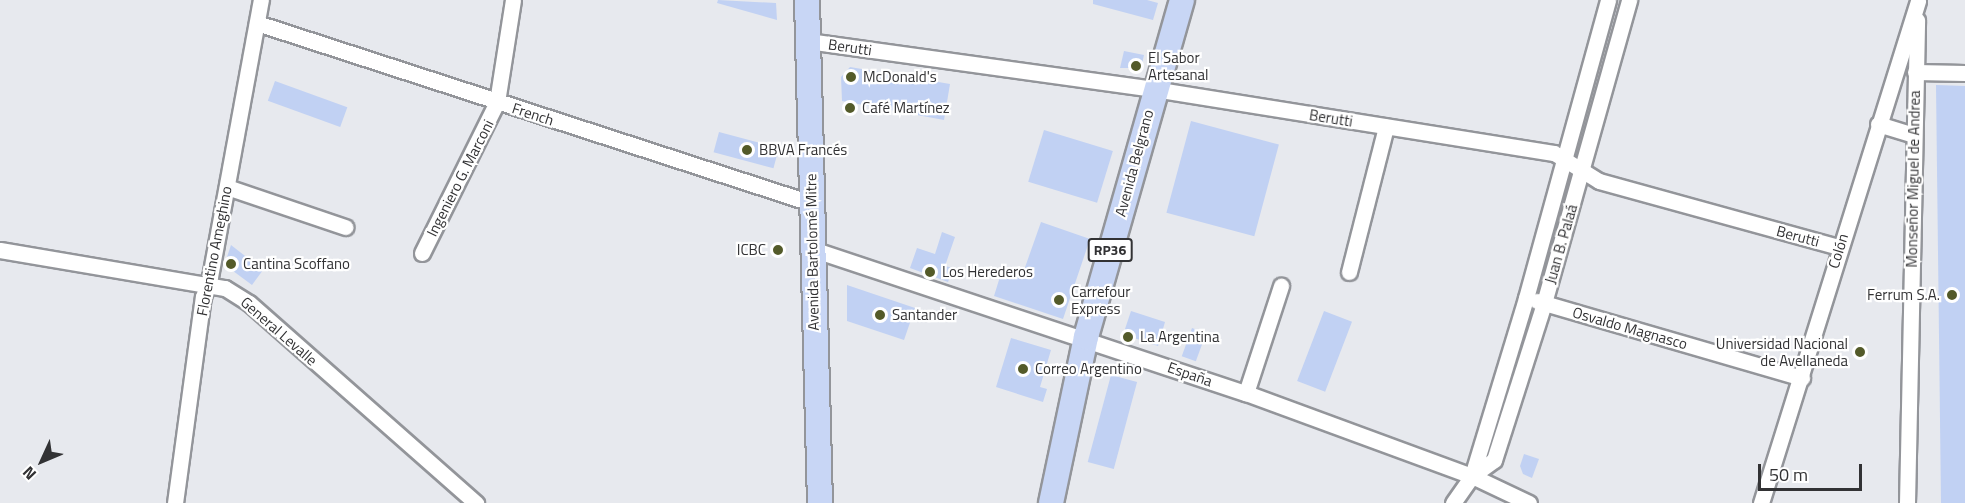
<!DOCTYPE html>
<html>
<head>
<meta charset="utf-8">
<style>
	body { margin:0 }
	#map { position:relative; width:1965px; height:503px; overflow:hidden; background:#e7e9ee; font-family:"Titillium Web",sans-serif }
	div>[style] { position:absolute }
	.building>* { inset:0; background:#c1d1f3; transform-origin:0 0 }
	.roads { filter:drop-shadow(2px 0 #93959a) drop-shadow(-2px 0 #93959a) drop-shadow(0 2px #93959a) drop-shadow(0 -2px #93959a) }
	.minor>* { height:15px; margin:-7.5px; padding:0 7.5px; transform-origin:7.5px; border-radius:7.5px; background:#fff }
	.primary>* { height:24px; margin:-12px; padding:0 12px; transform-origin:12px; border-radius:12px; background:#c8d6f5 }
	.dots>* { width:16px; height:16px; translate:-50% -50%; box-sizing:border-box; border:3px solid #fff; border-radius:50% }
	span { translate:-50% -50%; white-space:nowrap; text-align:center; line-height:1.15; -webkit-text-stroke:4.5px #fff; paint-order:stroke }
	.shield-label span { padding:2px 4px; background:#fff; border:2px solid; border-radius:4px; -webkit-text-stroke-width:0 }
	.shield-label { font-size:14px; color:#323234; font-weight:700 }
	.street-label { font-size:15px; color:#323234 }
	.poi-label { font-size:15px; color:#323234 }
	.left { translate:0 -50%; text-align:left }
	.right { translate:-100% -50%; text-align:right }
	.north { position:absolute; left:12px; top:431px; width:60px; height:60px; -webkit-text-stroke:4px #fff; paint-order:stroke; rotate:226deg; font-size:16px; font-weight:700; line-height:24px; text-align:center; color:#323234 }
	.north::after { content:''; display:block; margin:auto; width:21px; height:27px; background:#323234; clip-path:polygon(50% 0,100% 100%,50% 72%,0 100%) }
	.scale { position:absolute; left:1758px; top:464px; width:104px; height:27px; box-sizing:border-box; border:3px solid #323234; border-top:0; padding-left:8px; font-size:18px; line-height:21px; white-space:nowrap; color:#323234; -webkit-text-stroke:4px #fff; paint-order:stroke }
</style>
</head>
<body>
<div id="map">
	<div class="building">
		<i style="clip-path:polygon(718px 0,776px 3px,777px 20px,717px 3px)"></i>
		<i style="clip-path:polygon(1093px 0,1147px 0,1158px 3px,1153px 20px,1093px 4px)"></i>
		<i style="clip-path:polygon(1124px 51px,1144px 55px,1141px 68px,1120px 68px)"></i>
		<i style="clip-path:polygon(850px 67px,950px 84px,944px 120px,842px 101px,841px 77px)"></i>
		<i style="left:275px;top:81px;width:77px;height:21px;rotate:20deg"></i>
		<i style="clip-path:polygon(1936px 85px,1965px 86px,1965px 503px,1941px 503px)"></i>
		<i style="left:1191px;top:121px;width:91px;height:95px;rotate:15deg"></i>
		<i style="left:1044px;top:130px;width:72px;height:54px;rotate:17deg"></i>
		<i style="left:719px;top:132px;width:62px;height:21px;rotate:15deg"></i>
		<i style="clip-path:polygon(1041px 222px,1090px 239px,1063px 319px,994px 296px,1003px 267px,1023px 273px)"></i>
		<i style="clip-path:polygon(942px 232px,955px 237px,945px 266px,953px 268px,948px 282px,910px 268px,917px 248px,935px 254px)"></i>
		<i style="clip-path:polygon(231px 245px,263px 270px,252px 285px,229px 268px,227px 257px)"></i>
		<i style="clip-path:polygon(847px 285px,915px 308px,904px 340px,847px 321px)"></i>
		<i style="clip-path:polygon(1131px 311px,1165px 322px,1158px 346px,1128px 336px,1125px 329px)"></i>
		<i style="left:1324px;top:311px;width:30px;height:75px;rotate:21deg"></i>
		<i style="left:1192px;top:328px;width:15px;height:30px;rotate:20deg"></i>
		<i style="clip-path:polygon(1011px 338px,1051px 350px,1040px 387px,1047px 389px,1043px 402px,996px 387px)"></i>
		<i style="left:1111px;top:375px;width:27px;height:90px;rotate:15deg"></i>
		<i style="clip-path:polygon(1524px 454px,1539px 459px,1532px 478px,1523px 474px,1520px 466px)"></i>
	</div>
	<div class="roads">
		<div class="minor">
			<i style="left:257px;top:23px;width:583px;rotate:18deg"></i>
			<i style="left:808px;top:41px;width:349px;rotate:7.9deg"></i>
			<i style="left:1154px;top:89px;width:405px;rotate:9.1deg"></i>
			<i style="left:1554px;top:153px;width:53px;rotate:31.9deg"></i>
			<i style="left:1599px;top:181px;width:249px;rotate:15.4deg"></i>
			<i style="left:1915px;top:72px;width:50px;rotate:1.1deg"></i>
			<i style="left:1878px;top:124px;width:37px;rotate:17deg"></i>
			<i style="left:227px;top:187px;width:125px;rotate:18.7deg"></i>
			<i style="left:812px;top:249px;width:457px;rotate:18.4deg"></i>
			<i style="left:1246px;top:393px;width:241px;rotate:20.2deg"></i>
			<i style="left:1472px;top:476px;width:63px;rotate:25.3deg"></i>
			<i style="left:0;top:250px;width:228px;rotate:9.6deg"></i>
			<i style="left:225px;top:288px;width:28px;rotate:32deg"></i>
			<i style="left:249px;top:303px;width:303px;rotate:41.4deg"></i>
			<i style="left:422px;top:253px;width:169px;rotate:-63.6deg"></i>
			<i style="left:497px;top:102px;width:103px;rotate:-81.1deg"></i>
			<i style="left:1349px;top:272px;width:150px;rotate:-75.7deg"></i>
			<i style="left:1537px;top:301px;width:276px;rotate:16.2deg"></i>
			<i style="left:1246px;top:393px;width:113px;rotate:-71.9deg"></i>
			<i style="left:1472px;top:476px;width:27px;rotate:-36deg"></i>
			<i style="left:1494px;top:460px;width:165px;rotate:-72.3deg"></i>
			<i style="left:1544px;top:303px;width:315px;rotate:-74.3deg"></i>
			<i style="left:175px;top:503px;width:208px;rotate:-82.3deg"></i>
			<i style="left:203px;top:297px;width:21px;rotate:-71deg"></i>
			<i style="left:210px;top:277px;width:282px;rotate:-79.6deg"></i>
			<i style="left:1453px;top:503px;width:33px;rotate:-55deg"></i>
			<i style="left:1472px;top:476px;width:186px;rotate:-73.1deg"></i>
			<i style="left:1526px;top:298px;width:309px;rotate:-74.6deg"></i>
			<i style="left:1761px;top:503px;width:526px;rotate:-72.63deg"></i>
			<i style="left:1907px;top:503px;width:483px;rotate:-88.8deg"></i>
		</div>
		<div class="primary">
			<i style="left:807px;top:0;width:503px;rotate:88.52deg"></i>
			<i style="left:1051px;top:503px;width:170px;rotate:-78.1deg"></i>
			<i style="left:1086px;top:337px;width:350px;rotate:-74.1deg"></i>
		</div>
	</div>
	<div class="dots">
		<i style="left:1136px;top:66px;background:#535a29"></i>
		<i style="left:851px;top:77px;background:#535a29"></i>
		<i style="left:850px;top:108px;background:#535a29"></i>
		<i style="left:747px;top:150px;background:#535a29"></i>
		<i style="left:778px;top:250px;background:#535a29"></i>
		<i style="left:231px;top:264px;background:#535a29"></i>
		<i style="left:930px;top:272px;background:#535a29"></i>
		<i style="left:1952px;top:295px;background:#535a29"></i>
		<i style="left:1059px;top:300px;background:#535a29"></i>
		<i style="left:880px;top:315px;background:#535a29"></i>
		<i style="left:1128px;top:337px;background:#535a29"></i>
		<i style="left:1860px;top:352px;background:#535a29"></i>
		<i style="left:1023px;top:369px;background:#535a29"></i>
	</div>
	<div class="shield-label">
		<span style="left:1110px;top:250px">RP36</span>
	</div>
	<div class="street-label">
		<span style="left:850px;top:47px;rotate:8deg">Berutti</span>
		<span style="left:533px;top:114px;rotate:18deg">French</span>
		<span style="left:1331px;top:118px;rotate:9deg">Berutti</span>
		<span style="left:1134px;top:163px;rotate:-75deg">Avenida Belgrano</span>
		<span style="left:460px;top:178px;rotate:-63deg">Ingeniero G. Marconi</span>
		<span style="left:1913px;top:179px;rotate:-89deg">Monseñor Miguel de Andrea</span>
		<span style="left:1798px;top:236px;rotate:15deg">Berutti</span>
		<span style="left:1561px;top:244px;rotate:-74deg">Juan B. Palaá</span>
		<span style="left:214px;top:251px;rotate:-79deg">Florentino Ameghino</span>
		<span style="left:1838px;top:251px;rotate:-73deg">Colón</span>
		<span style="left:812px;top:252px;rotate:-91deg">Avenida Bartolomé Mitre</span>
		<span style="left:1630px;top:328px;rotate:16deg">Osvaldo Magnasco</span>
		<span style="left:279px;top:331px;rotate:41deg">General Levalle</span>
		<span style="left:1190px;top:374px;rotate:19deg">España</span>
	</div>
	<div class="poi-label">
		<span class="left" style="left:1148px;top:66px">El Sabor<br>Artesanal</span>
		<span class="left" style="left:863px;top:77px">McDonald's</span>
		<span class="left" style="left:862px;top:108px">Café Martínez</span>
		<span class="left" style="left:759px;top:150px">BBVA Francés</span>
		<span class="right" style="left:766px;top:250px">ICBC</span>
		<span class="left" style="left:243px;top:264px">Cantina Scoffano</span>
		<span class="left" style="left:942px;top:272px">Los Herederos</span>
		<span class="left" style="left:1071px;top:300px">Carrefour<br>Express</span>
		<span class="right" style="left:1940px;top:295px">Ferrum S.A.</span>
		<span class="left" style="left:892px;top:315px">Santander</span>
		<span class="left" style="left:1140px;top:337px">La Argentina</span>
		<span class="right" style="left:1848px;top:352px">Universidad Nacional<br>de Avellaneda</span>
		<span class="left" style="left:1035px;top:369px">Correo Argentino</span>
	</div>
	<div class="north">N</div>
	<div class="scale">50 m</div>
</div>
</body>
</html>
